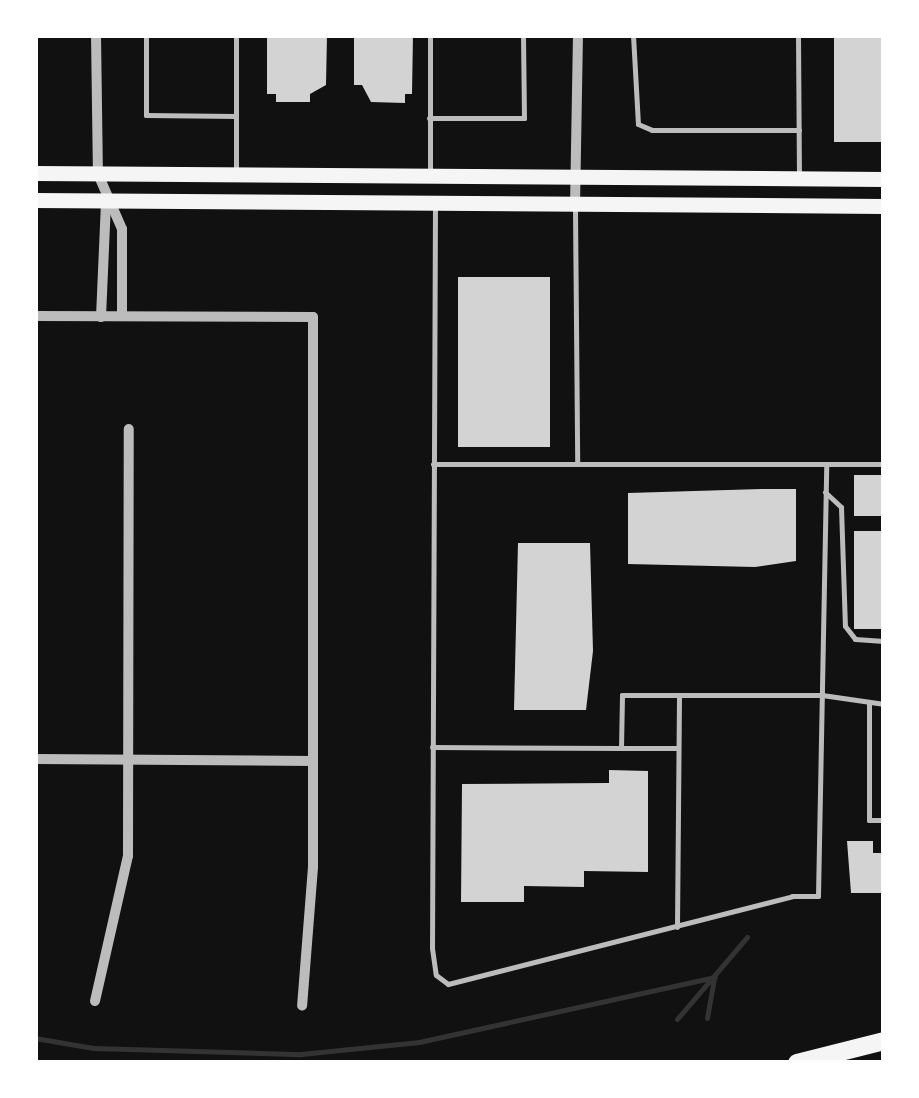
<!DOCTYPE html>
<html>
<head>
<meta charset="utf-8">
<style>
	body { margin:0 }
	#map { position:relative; width:919px; height:1098px; overflow:hidden; background:#111; font-family:"Noto Sans",sans-serif }
	div>[style] { position:absolute }
	.stream>* { height:5px; margin:-2.5px; padding:0 2.5px; transform-origin:2.5px; border-radius:2.5px; background:#333 }
	.building>* { inset:0; background:#d3d3d3; transform-origin:0 0 }
	.service>* { height:5px; margin:-2.5px; padding:0 2.5px; transform-origin:2.5px; border-radius:2.5px; background:#bcbcbc }
	.minor>* { height:10px; margin:-5px; padding:0 5px; transform-origin:5px; border-radius:5px; background:#bcbcbc }
	.secondary>* { height:15px; margin:-7.5px; padding:0 7.5px; transform-origin:7.5px; border-radius:7.5px; background:#f5f5f5 }
	.motorway>* { height:18px; margin:-9px; padding:0 9px; transform-origin:9px; border-radius:9px; background:#f5f5f5 }
	span { translate:-50% -50%; white-space:nowrap; text-align:center; line-height:1.15; -webkit-text-stroke:8px #fff; paint-order:stroke }
	.frame { position:absolute; inset:0; border:38px solid #fff; pointer-events:none }
</style>
</head>
<body>
<div id="map">
	<div class="stream">
		<i style="left:707px;top:1018px;width:39px;rotate:-80deg"></i>
		<i style="left:677px;top:1019px;width:108px;rotate:-49.5deg"></i>
		<i style="left:35px;top:1038px;width:59px;rotate:9.8deg"></i>
		<i style="left:93px;top:1048px;width:208px;rotate:1.7deg"></i>
		<i style="left:301px;top:1054px;width:119px;rotate:-5.8deg"></i>
		<i style="left:419px;top:1042px;width:303px;rotate:-12.4deg"></i>
	</div>
	<div class="building">
		<i style="clip-path:polygon(267px 35px,327px 35px,326px 85px,310px 94px,310px 102px,276px 102px,276px 94px,267px 94px)"></i>
		<i style="clip-path:polygon(354px 35px,413px 35px,412px 94px,405px 94px,405px 103px,371px 102px,362px 85px,354px 85px)"></i>
		<i style="left:834px;top:35px;width:50px;height:107px"></i>
		<i style="left:458px;top:277px;width:92px;height:170px"></i>
		<i style="left:854px;top:475px;width:30px;height:41px"></i>
		<i style="clip-path:polygon(761px 489px,796px 489px,796px 561px,755px 567px,628px 564px,628px 493px)"></i>
		<i style="left:854px;top:531px;width:30px;height:98px"></i>
		<i style="clip-path:polygon(518px 543px,590px 543px,593px 651px,586px 710px,514px 710px)"></i>
		<i style="clip-path:polygon(609px 770px,648px 771px,648px 872px,584px 871px,584px 887px,524px 886px,524px 902px,461px 902px,462px 784px,609px 783px)"></i>
		<i style="clip-path:polygon(847px 841px,873px 841px,873px 853px,884px 853px,884px 893px,851px 893px)"></i>
	</div>
	<div class="service">
		<i style="left:146px;top:35px;width:80px;rotate:90deg"></i>
		<i style="left:146px;top:115px;width:90px;rotate:0.6deg"></i>
		<i style="left:236px;top:35px;width:137px;rotate:90deg"></i>
		<i style="left:633px;top:35px;width:89px;rotate:86.8deg"></i>
		<i style="left:638px;top:124px;width:15px;rotate:23deg"></i>
		<i style="left:652px;top:130px;width:147px"></i>
		<i style="left:798px;top:35px;width:142px;rotate:89.6deg"></i>
		<i style="left:429px;top:118px;width:95px"></i>
		<i style="left:524px;top:118px;width:83px;rotate:-90.7deg"></i>
		<i style="left:430px;top:172px;width:137px;rotate:-90deg"></i>
		<i style="left:435px;top:204px;width:744px;rotate:90.23deg"></i>
		<i style="left:432px;top:948px;width:27px;rotate:82deg"></i>
		<i style="left:436px;top:975px;width:15px;rotate:37deg"></i>
		<i style="left:448px;top:984px;width:355px;rotate:-14.3deg"></i>
		<i style="left:792px;top:896px;width:26px"></i>
		<i style="left:818px;top:896px;width:432px;rotate:-88.9deg"></i>
		<i style="left:575px;top:209px;width:254px;rotate:89.5deg"></i>
		<i style="left:433px;top:464px;width:451px"></i>
		<i style="left:825px;top:492px;width:22px;rotate:43deg"></i>
		<i style="left:841px;top:507px;width:119px;rotate:88.1deg"></i>
		<i style="left:845px;top:626px;width:16px;rotate:52deg"></i>
		<i style="left:855px;top:639px;width:29px;rotate:4deg"></i>
		<i style="left:869px;top:704px;width:116px;rotate:90deg"></i>
		<i style="left:869px;top:820px;width:15px"></i>
		<i style="left:432px;top:747px;width:189px;rotate:0.3deg"></i>
		<i style="left:621px;top:748px;width:53px;rotate:-88.9deg"></i>
		<i style="left:622px;top:695px;width:200px"></i>
		<i style="left:822px;top:695px;width:63px;rotate:8.3deg"></i>
		<i style="left:621px;top:748px;width:57px"></i>
		<i style="left:677px;top:927px;width:232px;rotate:-89.5deg"></i>
	</div>
	<div class="minor">
		<i style="left:96px;top:35px;width:139px;rotate:89.2deg"></i>
		<i style="left:98px;top:174px;width:60px;rotate:66.4deg"></i>
		<i style="left:122px;top:229px;width:87px;rotate:90deg"></i>
		<i style="left:575px;top:206px;width:171px;rotate:-89deg"></i>
		<i style="left:35px;top:316px;width:278px;rotate:0.2deg"></i>
		<i style="left:313px;top:317px;width:550px;rotate:90deg"></i>
		<i style="left:313px;top:867px;width:139px;rotate:94.5deg"></i>
		<i style="left:101px;top:317px;width:116px;rotate:-87.5deg"></i>
		<i style="left:35px;top:759px;width:278px;rotate:0.4deg"></i>
		<i style="left:95px;top:1001px;width:149px;rotate:-77.2deg"></i>
		<i style="left:128px;top:856px;width:427px;rotate:-89.9deg"></i>
	</div>
	<div class="secondary">
		<i style="left:35px;top:173px;width:849px;rotate:0.4deg"></i>
		<i style="left:35px;top:200px;width:849px;rotate:0.4deg"></i>
	</div>
	<div class="motorway">
		<i style="left:797px;top:1063px;width:90px;rotate:-14.2deg"></i>
	</div>
	<div class="frame"></div>
</div>
</body>
</html>
